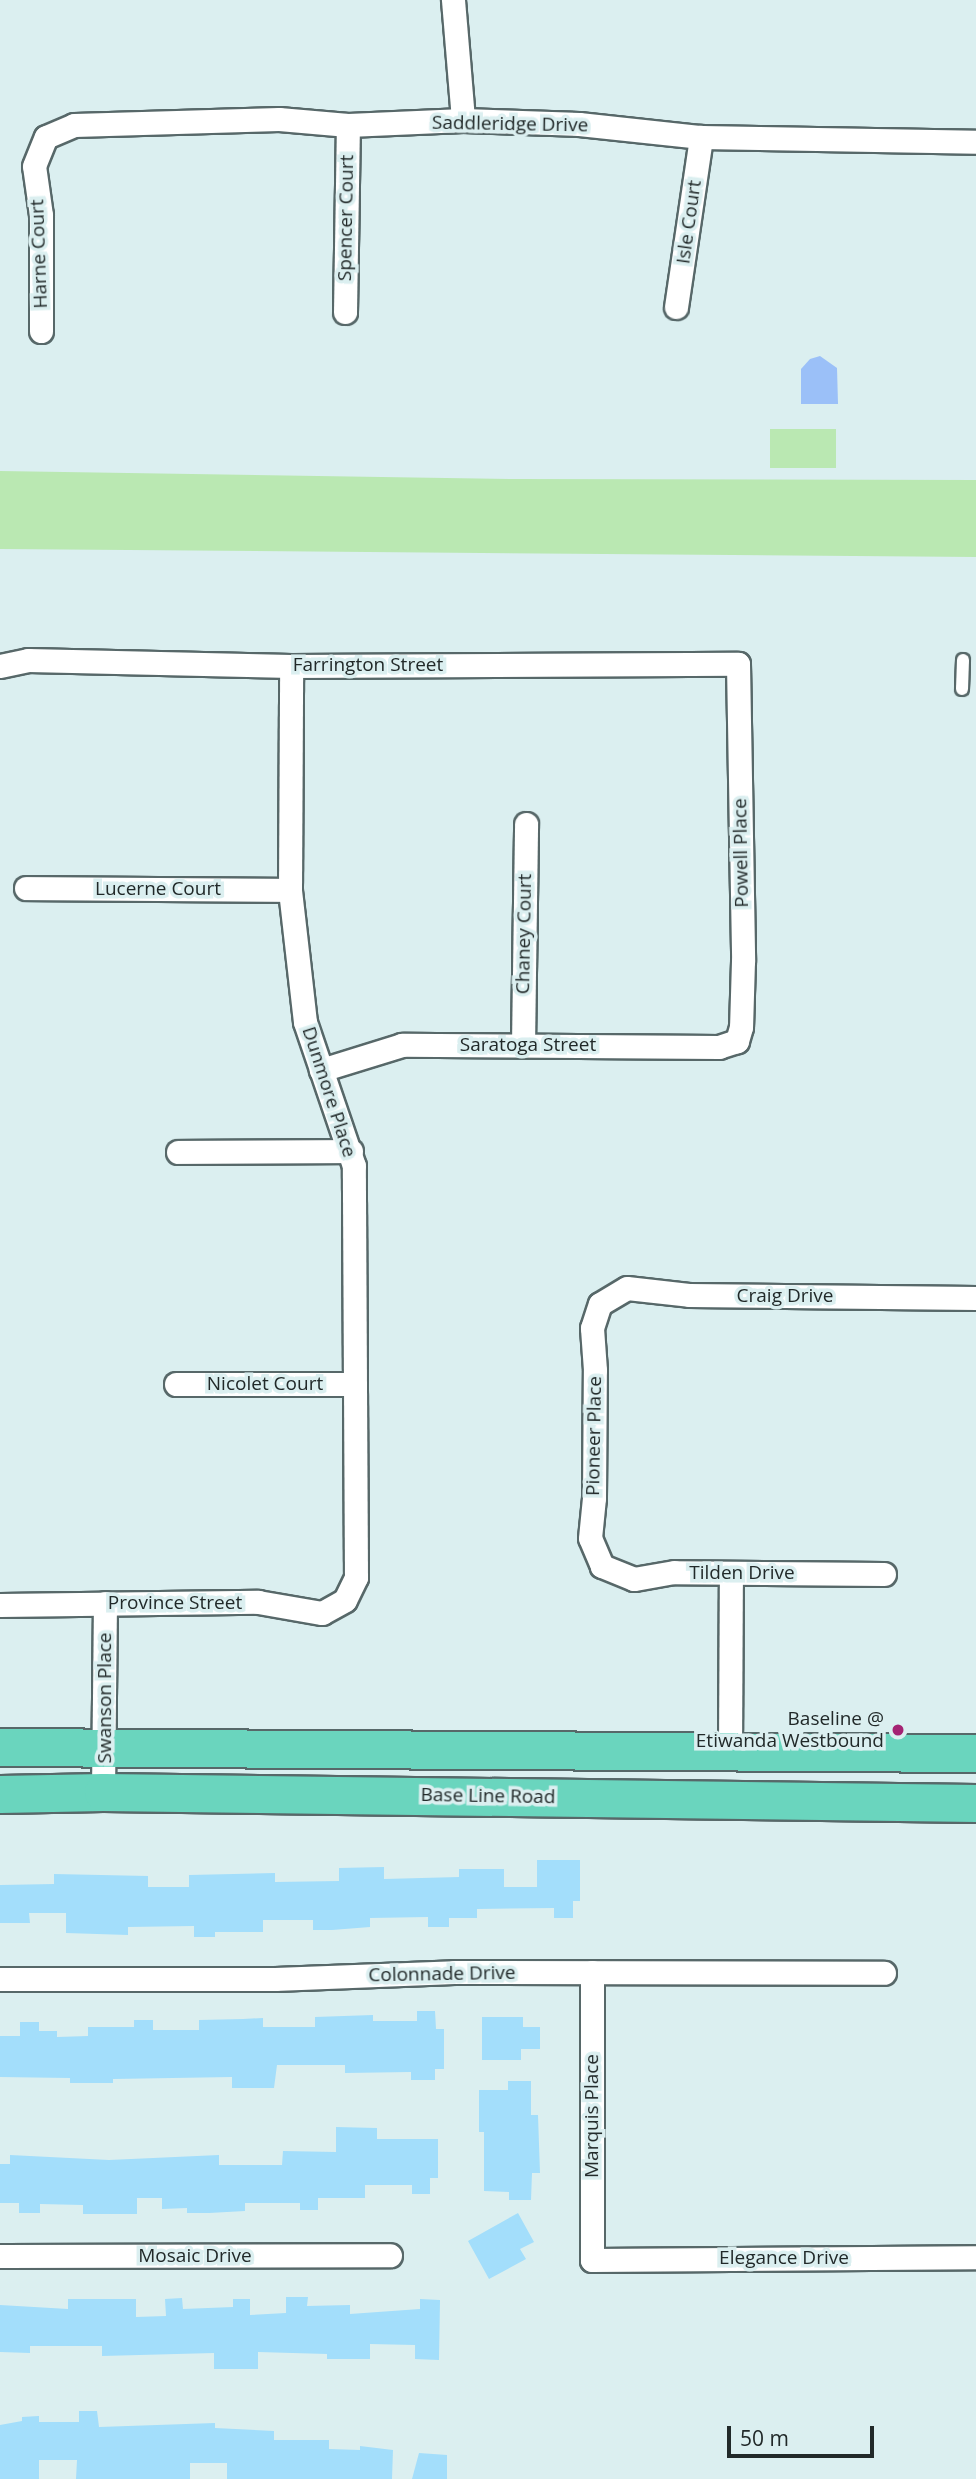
<!DOCTYPE html>
<html>
<head>
<meta charset="utf-8">
<style>
	body { margin:0 }
	#map { position:relative; width:976px; height:2479px; overflow:hidden; background:#dbeff0; font-family:"Open Sans",sans-serif }
	div>[style] { position:absolute }
	.green>* { inset:0; background:#bae8b2; transform-origin:0 0 }
	.water>* { inset:0; background:#9bc0f8 }
	.building>* { inset:0; background:#a3defb }
	.roads { filter:drop-shadow(2px 0 #576869) drop-shadow(-2px 0 #576869) drop-shadow(0 2px #576869) drop-shadow(0 -2px #576869) }
	.service>* { height:12px; margin:-6px; padding:0 6px; transform-origin:6px; border-radius:6px; background:#fff }
	.minor>* { height:23px; margin:-11.5px; padding:0 11.5px; transform-origin:11.5px; border-radius:11.5px; background:#fff }
	.primary>* { height:37px; margin:-18.5px; padding:0 18.5px; transform-origin:18.5px; border-radius:18.5px; background:#6ad5be }
	.dots>* { width:19px; height:19px; translate:-50% -50%; box-sizing:border-box; border:4px solid #dbeff0; border-radius:50% }
	span { translate:-50% -50%; white-space:nowrap; text-align:center; line-height:1.15; -webkit-text-stroke:7px #dbeff0; paint-order:stroke }
	.street-label { font-size:19px; color:#212929 }
	.poi-label { font-size:19px; color:#212929 }
	.right { translate:-100% -50%; text-align:right }
	.scale { position:absolute; left:727px; top:2426px; width:147px; height:32px; box-sizing:border-box; border:4px solid #212929; border-top:0; padding-left:9px; font-size:21px; line-height:24px; white-space:nowrap; color:#212929; -webkit-text-stroke:5px #dbeff0; paint-order:stroke }
</style>
</head>
<body>
<div id="map">
	<div class="green">
		<i style="left:770px;top:429px;width:66px;height:39px"></i>
		<i style="clip-path:polygon(0 471px,514px 479px,976px 480px,976px 557px,0 549px)"></i>
	</div>
	<div class="water">
		<i style="clip-path:polygon(820px 356px,837px 368px,838px 404px,801px 404px,801px 369px,810px 359px)"></i>
	</div>
	<div class="building">
		<i style="clip-path:polygon(537px 1860px,580px 1860px,580px 1901px,573px 1901px,573px 1918px,554px 1918px,554px 1908px,477px 1909px,477px 1918px,449px 1918px,449px 1927px,428px 1927px,428px 1917px,370px 1918px,370px 1927px,332px 1930px,313px 1930px,313px 1920px,263px 1920px,263px 1932px,215px 1932px,215px 1937px,194px 1937px,194px 1926px,128px 1927px,128px 1935px,66px 1933px,66px 1913px,29px 1913px,30px 1923px,0 1923px,0 1885px,54px 1884px,54px 1874px,148px 1876px,148px 1887px,189px 1887px,189px 1875px,275px 1873px,275px 1882px,339px 1881px,339px 1868px,384px 1867px,384px 1879px,459px 1877px,459px 1869px,504px 1869px,504px 1887px,537px 1887px)"></i>
		<i style="clip-path:polygon(417px 2011px,435px 2011px,436px 2029px,444px 2029px,444px 2069px,435px 2069px,435px 2080px,411px 2080px,411px 2072px,345px 2073px,345px 2065px,277px 2065px,274px 2088px,232px 2088px,232px 2077px,113px 2079px,113px 2083px,70px 2083px,70px 2078px,0 2077px,0 2036px,20px 2036px,20px 2022px,39px 2022px,39px 2031px,57px 2031px,57px 2037px,88px 2036px,88px 2027px,134px 2027px,134px 2020px,153px 2020px,153px 2030px,199px 2030px,199px 2020px,243px 2019px,263px 2018px,263px 2027px,315px 2027px,315px 2017px,373px 2015px,373px 2021px,417px 2021px)"></i>
		<i style="clip-path:polygon(482px 2017px,523px 2017px,523px 2027px,540px 2027px,540px 2049px,521px 2049px,521px 2060px,482px 2060px)"></i>
		<i style="clip-path:polygon(508px 2081px,531px 2081px,531px 2115px,538px 2115px,540px 2173px,532px 2173px,531px 2200px,509px 2200px,509px 2192px,484px 2191px,484px 2132px,479px 2132px,479px 2090px,508px 2090px)"></i>
		<i style="clip-path:polygon(336px 2127px,377px 2128px,377px 2139px,438px 2139px,438px 2178px,430px 2178px,430px 2194px,412px 2194px,412px 2185px,365px 2185px,365px 2198px,318px 2198px,318px 2210px,300px 2210px,300px 2203px,245px 2203px,245px 2211px,209px 2213px,187px 2213px,187px 2208px,162px 2209px,162px 2198px,137px 2198px,137px 2214px,83px 2214px,83px 2205px,40px 2204px,40px 2213px,19px 2213px,19px 2203px,0 2203px,0 2164px,10px 2164px,10px 2155px,109px 2160px,219px 2155px,219px 2165px,282px 2165px,283px 2151px,336px 2152px)"></i>
		<i style="clip-path:polygon(518px 2213px,534px 2242px,520px 2249px,526px 2259px,489px 2279px,468px 2241px)"></i>
		<i style="clip-path:polygon(286px 2297px,308px 2297px,307px 2306px,350px 2305px,350px 2314px,420px 2309px,420px 2299px,440px 2300px,439px 2360px,415px 2359px,415px 2345px,370px 2344px,370px 2359px,327px 2359px,327px 2354px,258px 2352px,258px 2369px,214px 2369px,214px 2353px,102px 2356px,102px 2346px,30px 2346px,30px 2353px,0 2352px,0 2305px,68px 2309px,68px 2299px,136px 2299px,136px 2317px,166px 2316px,165px 2299px,182px 2298px,183px 2309px,233px 2307px,233px 2299px,250px 2299px,250px 2315px,286px 2313px)"></i>
		<i style="clip-path:polygon(79px 2411px,97px 2411px,99px 2427px,215px 2423px,215px 2428px,274px 2431px,274px 2440px,329px 2440px,329px 2449px,360px 2450px,360px 2446px,393px 2450px,392px 2479px,227px 2479px,227px 2463px,190px 2463px,190px 2479px,76px 2479px,77px 2460px,39px 2460px,39px 2479px,0 2479px,0 2425px,22px 2421px,22px 2417px,39px 2416px,39px 2422px,79px 2422px)"></i>
		<i style="clip-path:polygon(419px 2453px,447px 2455px,447px 2479px,412px 2479px)"></i>
	</div>
	<div class="roads">
		<div class="service">
			<i style="left:962px;top:689px;width:29px;rotate:-88deg"></i>
		</div>
		<div class="minor">
			<i style="left:453px;top:0;width:120px;rotate:85.2deg"></i>
			<i style="left:676px;top:307px;width:172px;rotate:-81.6deg"></i>
			<i style="left:345px;top:312px;width:187px;rotate:-89.1deg"></i>
			<i style="left:41px;top:331px;width:116px;rotate:-90deg"></i>
			<i style="left:41px;top:215px;width:49px;rotate:-98.1deg"></i>
			<i style="left:34px;top:166px;width:31px;rotate:-68deg"></i>
			<i style="left:46px;top:137px;width:30px;rotate:-23deg"></i>
			<i style="left:74px;top:125px;width:205px;rotate:-1.7deg"></i>
			<i style="left:279px;top:119px;width:69px;rotate:5deg"></i>
			<i style="left:348px;top:125px;width:115px;rotate:-2.5deg"></i>
			<i style="left:463px;top:120px;width:116px;rotate:2deg"></i>
			<i style="left:579px;top:124px;width:123px;rotate:6.1deg"></i>
			<i style="left:701px;top:137px;width:275px;rotate:1deg"></i>
			<i style="left:0;top:666px;width:29px;rotate:-12deg"></i>
			<i style="left:28px;top:660px;width:263px;rotate:1.3deg"></i>
			<i style="left:291px;top:666px;width:447px;rotate:-0.3deg"></i>
			<i style="left:738px;top:664px;width:297px;rotate:89deg"></i>
			<i style="left:743px;top:961px;width:66px;rotate:91.7deg"></i>
			<i style="left:741px;top:1027px;width:15px;rotate:106deg"></i>
			<i style="left:737px;top:1041px;width:19px;rotate:162deg"></i>
			<i style="left:719px;top:1047px;width:317px;rotate:-179.6deg"></i>
			<i style="left:402px;top:1045px;width:85px;rotate:162.8deg"></i>
			<i style="left:26px;top:888px;width:264px;rotate:0.4deg"></i>
			<i style="left:523px;top:1045px;width:221px;rotate:-89.2deg"></i>
			<i style="left:178px;top:1152px;width:173px;rotate:-0.3deg"></i>
			<i style="left:176px;top:1384px;width:177px"></i>
			<i style="left:884px;top:1574px;width:210px;rotate:-179.5deg"></i>
			<i style="left:674px;top:1572px;width:41px;rotate:170.1deg"></i>
			<i style="left:634px;top:1579px;width:35px;rotate:-158deg"></i>
			<i style="left:602px;top:1566px;width:30px;rotate:-113deg"></i>
			<i style="left:590px;top:1538px;width:40px;rotate:-84.3deg"></i>
			<i style="left:594px;top:1498px;width:128px;rotate:-89.6deg"></i>
			<i style="left:595px;top:1370px;width:42px;rotate:-94.1deg"></i>
			<i style="left:592px;top:1328px;width:25px;rotate:-72deg"></i>
			<i style="left:600px;top:1304px;width:31px;rotate:-31deg"></i>
			<i style="left:627px;top:1288px;width:62px;rotate:6.4deg"></i>
			<i style="left:689px;top:1295px;width:287px;rotate:0.6deg"></i>
			<i style="left:0;top:1605px;width:258px;rotate:-0.7deg"></i>
			<i style="left:258px;top:1602px;width:65px;rotate:9.8deg"></i>
			<i style="left:322px;top:1613px;width:26px;rotate:-29deg"></i>
			<i style="left:345px;top:1600px;width:25px;rotate:-64deg"></i>
			<i style="left:356px;top:1577px;width:411px;rotate:-90.3deg"></i>
			<i style="left:354px;top:1166px;width:152px;rotate:-108.8deg"></i>
			<i style="left:305px;top:1022px;width:133px;rotate:-96.5deg"></i>
			<i style="left:290px;top:890px;width:224px;rotate:-89.7deg"></i>
			<i style="left:730px;top:1749px;width:176px;rotate:-89.7deg"></i>
			<i style="left:103px;top:1792px;width:189px;rotate:-89.4deg"></i>
			<i style="left:592px;top:1972px;width:288px;rotate:90deg"></i>
			<i style="left:592px;top:2260px;width:384px;rotate:-0.4deg"></i>
			<i style="left:0;top:1979px;width:275px"></i>
			<i style="left:275px;top:1979px;width:179px;rotate:-2.2deg"></i>
			<i style="left:454px;top:1972px;width:430px;rotate:0.1deg"></i>
			<i style="left:0;top:2256px;width:390px;rotate:-0.1deg"></i>
		</div>
		<div class="primary">
			<i style="left:0;top:1747px;width:976px;rotate:0.35deg"></i>
			<i style="left:0;top:1794px;width:103px;rotate:-1.1deg"></i>
			<i style="left:103px;top:1792px;width:873px;rotate:0.72deg"></i>
		</div>
	</div>
	<div class="dots">
		<i style="left:898px;top:1730px;background:#a42373"></i>
	</div>
	<div class="street-label">
		<span style="left:510px;top:124px;rotate:1deg">Saddleridge Drive</span>
		<span style="left:346px;top:218px;rotate:-89deg">Spencer Court</span>
		<span style="left:689px;top:222px;rotate:-82deg">Isle Court</span>
		<span style="left:39px;top:254px;rotate:-92deg">Harne Court</span>
		<span style="left:368px;top:665px">Farrington Street</span>
		<span style="left:741px;top:853px;rotate:-91deg">Powell Place</span>
		<span style="left:158px;top:889px">Lucerne Court</span>
		<span style="left:524px;top:934px;rotate:-89deg">Chaney Court</span>
		<span style="left:528px;top:1045px">Saratoga Street</span>
		<span style="left:329px;top:1092px;rotate:72deg">Dunmore Place</span>
		<span style="left:785px;top:1296px">Craig Drive</span>
		<span style="left:265px;top:1384px">Nicolet Court</span>
		<span style="left:594px;top:1436px;rotate:-89deg">Pioneer Place</span>
		<span style="left:742px;top:1573px">Tilden Drive</span>
		<span style="left:175px;top:1603px">Province Street</span>
		<span style="left:105px;top:1698px;rotate:-90deg">Swanson Place</span>
		<span style="left:488px;top:1796px;rotate:1deg">Base Line Road</span>
		<span style="left:442px;top:1974px;rotate:-1deg">Colonnade Drive</span>
		<span style="left:592px;top:2116px;rotate:-90deg">Marquis Place</span>
		<span style="left:195px;top:2256px">Mosaic Drive</span>
		<span style="left:784px;top:2258px">Elegance Drive</span>
	</div>
	<div class="poi-label">
		<span class="right" style="left:884px;top:1730px">Baseline @<br>Etiwanda Westbound</span>
	</div>
	<div class="scale">50 m</div>
</div>
</body>
</html>
